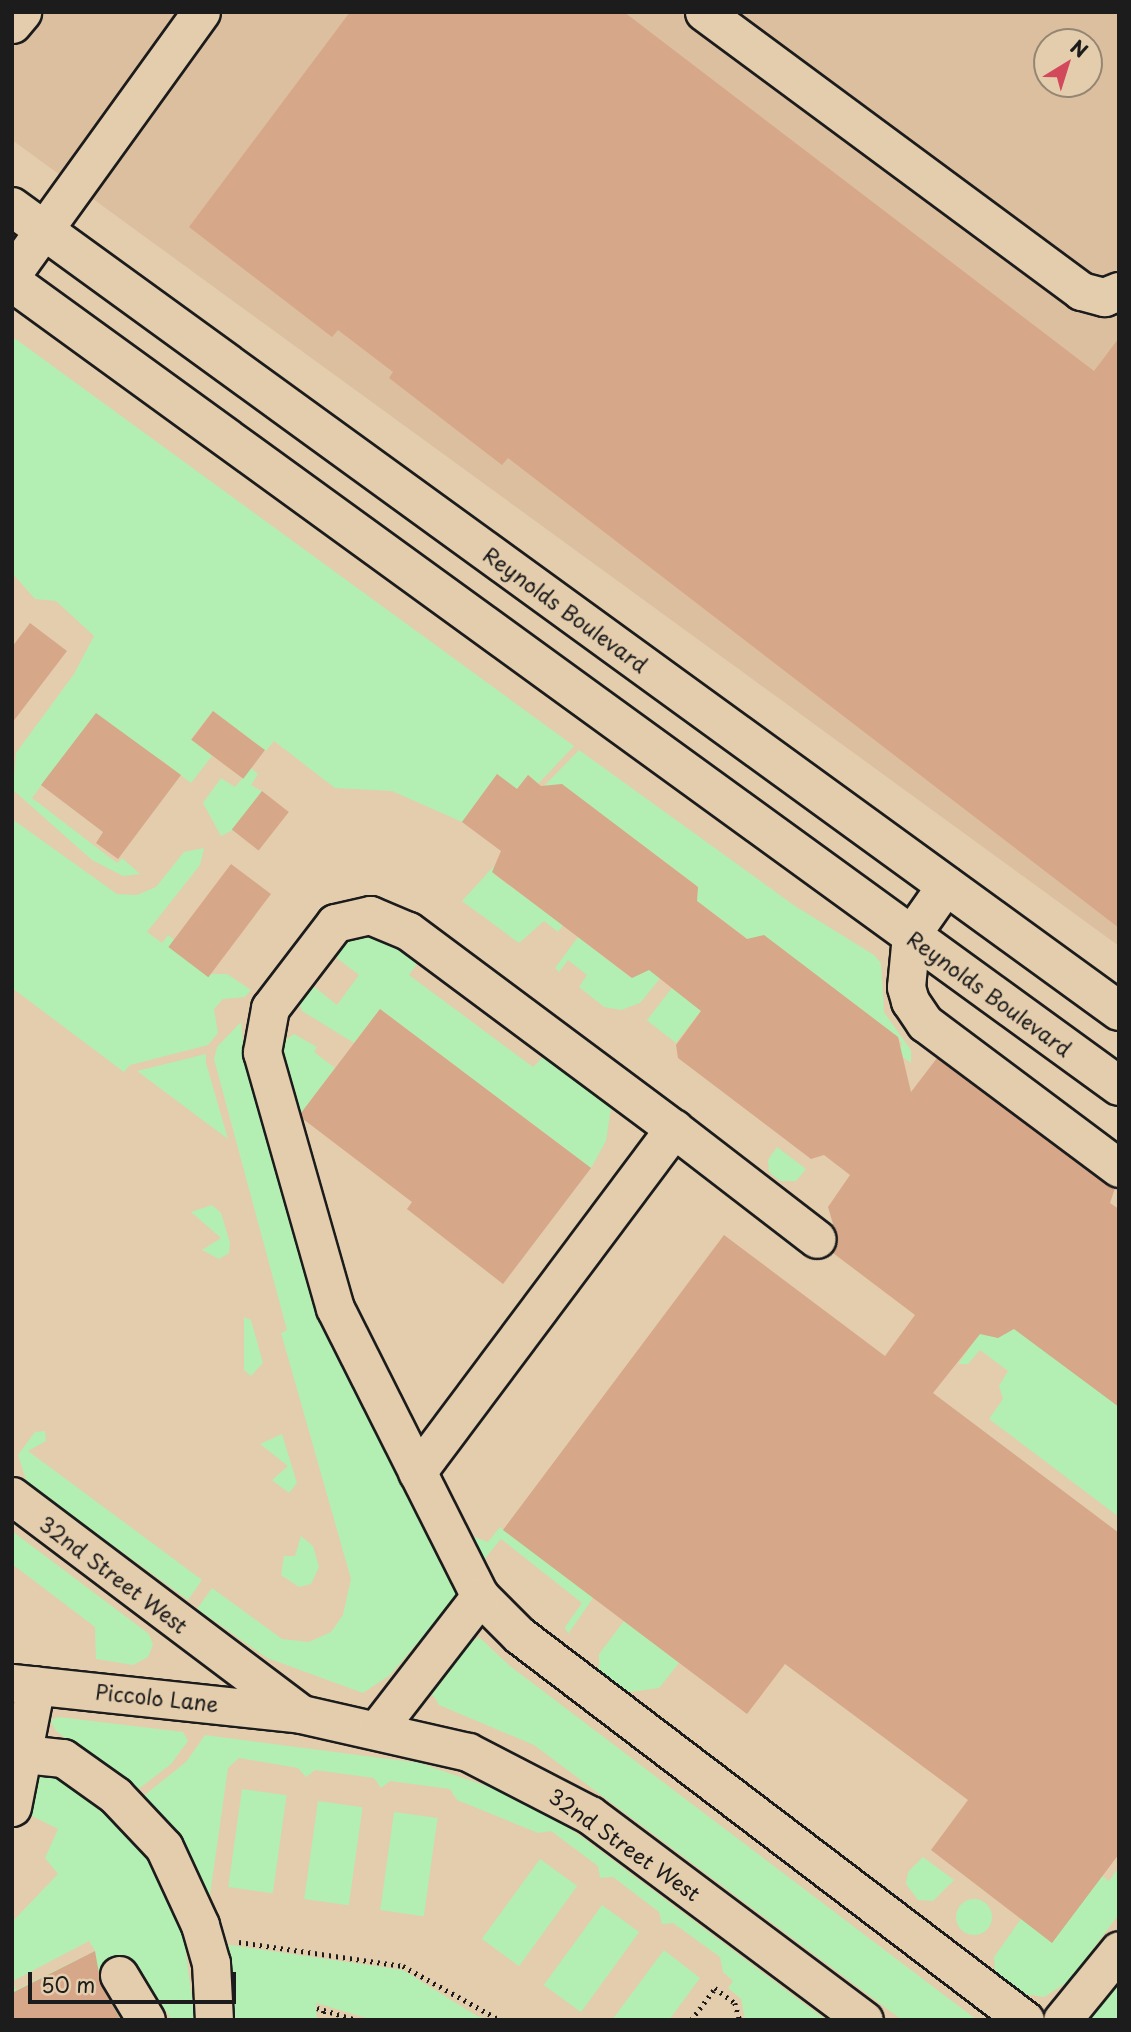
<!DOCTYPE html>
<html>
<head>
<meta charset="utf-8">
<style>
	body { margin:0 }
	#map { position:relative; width:1131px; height:2032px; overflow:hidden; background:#e4cdad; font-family:"Playpen Sans",sans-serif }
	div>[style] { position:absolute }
	.built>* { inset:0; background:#dcbf9f }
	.green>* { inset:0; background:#b3eeb3; transform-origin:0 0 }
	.round { border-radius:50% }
	.building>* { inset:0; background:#d6a788; transform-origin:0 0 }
	.path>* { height:4.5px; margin-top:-2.25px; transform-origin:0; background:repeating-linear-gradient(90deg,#1c1c1c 0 2px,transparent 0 7px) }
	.roads { filter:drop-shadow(2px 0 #1c1c1c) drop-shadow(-2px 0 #1c1c1c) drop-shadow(0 2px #1c1c1c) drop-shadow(0 -2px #1c1c1c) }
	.minor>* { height:37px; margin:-18.5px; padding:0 18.5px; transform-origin:18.5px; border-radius:18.5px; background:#e4cdad }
	.major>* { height:38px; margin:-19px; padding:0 19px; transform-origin:19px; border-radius:19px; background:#e4cdad }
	span { translate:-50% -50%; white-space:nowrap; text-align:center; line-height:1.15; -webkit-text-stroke:6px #e4cdad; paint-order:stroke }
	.street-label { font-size:21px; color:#1c1c1c }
	.frame { position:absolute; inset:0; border:14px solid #1c1c1c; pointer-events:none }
	.north { position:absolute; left:1033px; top:28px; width:70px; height:70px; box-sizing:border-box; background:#e4cdad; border:2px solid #948673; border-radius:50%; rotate:38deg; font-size:19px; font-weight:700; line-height:28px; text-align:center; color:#1c1c1c }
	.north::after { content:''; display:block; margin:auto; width:24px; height:32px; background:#d1495b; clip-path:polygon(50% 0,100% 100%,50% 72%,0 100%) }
	.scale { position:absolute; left:28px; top:1972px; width:208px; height:32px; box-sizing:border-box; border:4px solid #1c1c1c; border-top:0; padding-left:9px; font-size:21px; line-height:24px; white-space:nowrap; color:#1c1c1c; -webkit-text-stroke:5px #e4cdad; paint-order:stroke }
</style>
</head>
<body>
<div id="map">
	<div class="built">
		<i style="clip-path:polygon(evenodd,12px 12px,1119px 12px,1119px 946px,12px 140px,12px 12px,1047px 42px,1089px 42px,1089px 84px,1047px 84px,1047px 42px)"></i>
	</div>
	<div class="green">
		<i style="clip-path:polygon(12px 338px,17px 340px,574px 746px,538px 784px,528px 775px,517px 789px,497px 775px,462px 822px,392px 791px,335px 788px,274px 741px,266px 751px,213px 711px,191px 739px,212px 756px,191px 783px,160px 759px,78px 737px,32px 798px,117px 863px,122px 858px,140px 874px,123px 876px,92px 860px,13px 790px,16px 753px,74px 674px,94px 636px,56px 601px,35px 599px,12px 573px)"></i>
		<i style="clip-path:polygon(579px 750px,795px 906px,874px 955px,881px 963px,884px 1012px,911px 1050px,911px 1063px,897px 1053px,902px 1044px,898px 1037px,766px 937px,749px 940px,697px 901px,697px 886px,564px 786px,543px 787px)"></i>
		<i style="clip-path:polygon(251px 768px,258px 774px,251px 785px,262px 791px,233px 830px,221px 836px,203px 803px,221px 778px,235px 787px)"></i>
		<i style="clip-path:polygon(12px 819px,117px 894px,137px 895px,156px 887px,184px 852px,204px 848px,200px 865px,147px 932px,162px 943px,168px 935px,181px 945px,177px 952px,207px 974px,227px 974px,251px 990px,245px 997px,223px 999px,214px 1009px,218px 1033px,208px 1045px,130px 1065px,124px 1072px,12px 988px)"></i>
		<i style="clip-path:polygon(495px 865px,495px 875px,563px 925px,558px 932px,544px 921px,519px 943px,462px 901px)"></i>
		<i style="clip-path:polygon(376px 932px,419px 961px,409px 975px,533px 1067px,547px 1053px,613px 1095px,606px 1141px,591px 1168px,380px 1009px,354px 1043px,302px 1011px,298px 1000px,307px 981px,337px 1005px,359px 975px,329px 952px,357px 934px)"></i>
		<i style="clip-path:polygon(578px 937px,630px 977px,648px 963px,663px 975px,640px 1003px,621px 1010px,604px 1007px,579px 987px,587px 975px,568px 960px,559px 972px,555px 968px)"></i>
		<i style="left:672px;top:988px;width:37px;height:41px;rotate:38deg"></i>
		<i style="clip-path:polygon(241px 1022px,246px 1069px,308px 1282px,458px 1595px,390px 1675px,363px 1693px,267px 1658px,197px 1609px,212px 1588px,282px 1639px,309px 1642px,331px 1632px,343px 1615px,351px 1579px,281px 1333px,287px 1330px,214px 1059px,217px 1047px)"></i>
		<i style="clip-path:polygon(294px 1034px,317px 1047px,314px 1052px,335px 1068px,299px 1116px,278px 1045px)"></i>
		<i style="clip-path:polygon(206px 1054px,206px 1063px,228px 1139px,137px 1071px)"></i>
		<i style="clip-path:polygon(777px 1147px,806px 1169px,796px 1181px,780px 1181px,769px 1172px,768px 1160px)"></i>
		<i style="clip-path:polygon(212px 1205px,221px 1213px,230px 1243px,229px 1253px,219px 1259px,202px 1250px,221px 1238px,191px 1212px)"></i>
		<i style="clip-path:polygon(244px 1317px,251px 1320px,263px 1363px,251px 1376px,244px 1370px)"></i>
		<i style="clip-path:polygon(1013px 1321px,1119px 1407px,1119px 1517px,989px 1419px,1003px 1399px,999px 1386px,1008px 1371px,980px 1350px,968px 1364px,958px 1364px,981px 1332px,998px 1338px)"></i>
		<i style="clip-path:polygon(45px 1431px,46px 1441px,28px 1451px,202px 1580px,188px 1600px,27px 1483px,18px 1455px,35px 1432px)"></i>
		<i style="clip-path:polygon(282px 1434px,297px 1483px,289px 1493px,272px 1480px,288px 1466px,260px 1444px)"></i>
		<i style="clip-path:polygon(500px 1527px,593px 1598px,568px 1634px,565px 1627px,582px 1603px,501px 1539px,482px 1562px,466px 1534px,488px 1542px)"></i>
		<i style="clip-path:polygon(12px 1531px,149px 1634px,153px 1645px,148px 1657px,133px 1665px,96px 1659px,95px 1627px,12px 1564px)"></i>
		<i style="clip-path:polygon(301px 1536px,313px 1546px,319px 1567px,311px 1584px,299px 1587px,281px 1575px,284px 1556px,295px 1556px)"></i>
		<i style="clip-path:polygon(624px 1621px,679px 1663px,659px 1688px,630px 1692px,612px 1688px,599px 1677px,599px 1654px)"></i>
		<i style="clip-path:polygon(479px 1637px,510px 1666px,977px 2020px,902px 2020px,534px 1745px,439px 1705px,429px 1689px,456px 1652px)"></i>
		<i style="clip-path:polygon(59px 1717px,183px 1732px,188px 1741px,171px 1764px,136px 1791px,56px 1731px,50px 1720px)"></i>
		<i style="clip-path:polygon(205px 1735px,420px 1763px,518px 1797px,578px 1834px,826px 2020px,745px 2020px,741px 1999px,728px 1988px,733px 1981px,723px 1972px,720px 1957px,673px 1923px,662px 1924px,659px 1912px,613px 1877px,600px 1878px,598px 1866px,551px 1831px,538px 1833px,457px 1800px,450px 1789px,390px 1781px,381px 1788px,374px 1778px,315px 1770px,306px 1777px,298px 1768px,239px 1758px,228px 1768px,209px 1902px,142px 1797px,186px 1762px)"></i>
		<i style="clip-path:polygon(evenodd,39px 1764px,90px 1798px,146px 1851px,169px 1891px,183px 1933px,195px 2020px,172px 2020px,134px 1965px,115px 1962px,102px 1966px,124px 2020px,12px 2020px,12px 1922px,58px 1874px,45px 1858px,58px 1829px,28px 1814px,39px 1764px,89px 1941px,95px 1951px,16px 1990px,13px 1981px,89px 1941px)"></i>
		<i style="left:242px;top:1789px;width:45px;height:99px;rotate:8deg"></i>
		<i style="left:318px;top:1801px;width:45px;height:99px;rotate:8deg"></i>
		<i style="left:394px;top:1812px;width:44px;height:99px;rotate:8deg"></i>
		<i style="clip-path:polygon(923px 1857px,954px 1880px,933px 1901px,918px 1900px,906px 1884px,908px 1872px)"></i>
		<i style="left:540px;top:1859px;width:46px;height:99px;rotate:36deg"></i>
		<i style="clip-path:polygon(1119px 1867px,1119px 1914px,1069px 1981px,1044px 1997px,1012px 1992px,995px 1974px,994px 1957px,1021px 1919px,1052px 1942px,1102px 1876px,1109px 1881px)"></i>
		<i class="round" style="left:956px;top:1899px;width:36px;height:36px"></i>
		<i style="left:602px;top:1905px;width:46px;height:99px;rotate:36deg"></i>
		<i style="clip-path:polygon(216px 1943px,403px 1970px,477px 2016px,494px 2020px,373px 2020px,316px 2003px,317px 2020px,223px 2020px)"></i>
		<i style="clip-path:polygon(664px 1950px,700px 1978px,669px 2020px,612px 2020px)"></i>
		<i style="clip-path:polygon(1117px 1981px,1119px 2020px,1091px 2020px,1096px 2006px)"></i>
	</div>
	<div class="building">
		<i style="clip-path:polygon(350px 12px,624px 12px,1094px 371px,1119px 338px,1119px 928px,508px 458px,502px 465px,389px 378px,393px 372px,338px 330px,332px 337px,189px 227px)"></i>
		<i style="clip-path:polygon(30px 623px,67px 651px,12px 723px,12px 647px)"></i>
		<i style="left:213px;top:711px;width:65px;height:36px;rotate:37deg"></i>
		<i style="clip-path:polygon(96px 713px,181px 775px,118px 859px,96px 843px,103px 832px,41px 785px)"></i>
		<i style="clip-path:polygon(497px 774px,517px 789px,528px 775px,541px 786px,562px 784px,698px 887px,697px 901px,747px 939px,764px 935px,898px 1037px,911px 1092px,937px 1058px,1115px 1188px,1110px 1203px,1119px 1209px,1119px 1407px,1014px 1329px,998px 1338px,980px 1334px,933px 1393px,1119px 1533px,1119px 1854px,1052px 1943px,931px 1850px,968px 1800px,785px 1664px,747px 1714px,503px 1530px,724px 1235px,885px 1356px,915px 1315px,833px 1253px,838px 1241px,828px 1207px,850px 1175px,824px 1155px,811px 1159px,678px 1058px,676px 1045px,701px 1011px,649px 970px,632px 978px,492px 872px,501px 851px,462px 822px)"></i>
		<i style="left:262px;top:791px;width:34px;height:49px;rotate:38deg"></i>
		<i style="left:231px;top:864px;width:50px;height:104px;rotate:37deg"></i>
		<i style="clip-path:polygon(380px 1009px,591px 1168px,503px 1284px,407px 1209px,412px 1202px,303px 1119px,301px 1113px)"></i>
		<i style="clip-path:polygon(95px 1951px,101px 1985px,121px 2020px,12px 2020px,12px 1993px)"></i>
	</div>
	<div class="path">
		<i style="left:239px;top:1942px;width:166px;rotate:8.3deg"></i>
		<i style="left:403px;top:1966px;width:111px;rotate:29.1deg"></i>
		<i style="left:317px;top:2008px;width:42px;rotate:16.7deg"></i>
		<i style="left:321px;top:2020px;width:10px;rotate:-73deg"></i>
		<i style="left:691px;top:2020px;width:40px;rotate:-53deg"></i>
		<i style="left:715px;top:1988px;width:25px;rotate:37deg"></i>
		<i style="left:735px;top:2003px;width:18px;rotate:74deg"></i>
	</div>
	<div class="roads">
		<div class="minor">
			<i style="left:704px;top:12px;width:469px;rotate:36.5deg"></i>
			<i style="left:1081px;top:291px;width:24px;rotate:15deg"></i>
			<i style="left:1104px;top:297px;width:16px;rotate:-22deg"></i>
			<i style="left:12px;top:24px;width:16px;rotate:-50deg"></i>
			<i style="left:12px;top:274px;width:323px;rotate:-54.2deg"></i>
			<i style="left:946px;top:885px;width:61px;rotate:125deg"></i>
			<i style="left:911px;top:935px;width:52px;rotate:95.5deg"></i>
			<i style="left:906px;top:987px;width:15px;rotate:74deg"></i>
			<i style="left:910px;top:1001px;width:27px;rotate:56deg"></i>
			<i style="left:925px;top:1023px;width:242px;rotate:36.8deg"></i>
			<i style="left:674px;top:1129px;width:332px;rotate:-143.3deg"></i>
			<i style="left:408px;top:931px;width:41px;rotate:-157.2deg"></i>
			<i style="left:370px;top:915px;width:36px;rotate:167deg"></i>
			<i style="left:335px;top:923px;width:107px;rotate:127.4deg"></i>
			<i style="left:270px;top:1008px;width:45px;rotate:100.3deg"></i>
			<i style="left:262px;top:1052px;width:266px;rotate:74.1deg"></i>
			<i style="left:335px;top:1308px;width:322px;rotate:63.3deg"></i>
			<i style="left:480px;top:1596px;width:55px;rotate:45deg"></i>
			<i style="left:519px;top:1635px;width:636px;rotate:37.27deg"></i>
			<i style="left:417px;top:1472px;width:429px;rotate:-53.2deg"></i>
			<i style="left:674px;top:1129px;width:180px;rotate:37.6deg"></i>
			<i style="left:12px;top:1496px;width:361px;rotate:37deg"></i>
			<i style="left:12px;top:1683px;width:291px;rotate:6.1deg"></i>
			<i style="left:301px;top:1714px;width:171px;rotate:12.8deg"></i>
			<i style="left:468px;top:1752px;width:137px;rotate:27.3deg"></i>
			<i style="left:590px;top:1815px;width:342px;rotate:36.8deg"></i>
			<i style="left:378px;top:1728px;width:167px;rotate:-52.3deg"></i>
			<i style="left:24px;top:1754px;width:39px;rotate:6deg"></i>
			<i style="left:63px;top:1758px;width:64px;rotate:35.4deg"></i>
			<i style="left:115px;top:1795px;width:71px;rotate:46.7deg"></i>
			<i style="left:164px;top:1847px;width:86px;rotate:65.2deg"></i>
			<i style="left:200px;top:1925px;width:40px;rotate:74deg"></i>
			<i style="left:211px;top:1963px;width:57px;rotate:87deg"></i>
			<i style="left:12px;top:1807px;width:124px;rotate:-78.9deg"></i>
			<i style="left:119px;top:1975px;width:52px;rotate:59deg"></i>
			<i style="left:1062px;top:2020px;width:90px;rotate:-50.8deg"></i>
		</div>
		<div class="major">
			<i style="left:12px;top:207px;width:1368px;rotate:35.99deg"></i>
			<i style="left:12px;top:282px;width:1368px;rotate:35.99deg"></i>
		</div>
	</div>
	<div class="street-label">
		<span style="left:566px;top:609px;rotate:36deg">Reynolds Boulevard</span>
		<span style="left:990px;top:993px;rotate:36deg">Reynolds Boulevard</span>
		<span style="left:114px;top:1574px;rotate:37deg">32nd Street West</span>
		<span style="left:157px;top:1697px;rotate:6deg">Piccolo Lane</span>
		<span style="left:625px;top:1844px;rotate:35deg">32nd Street West</span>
	</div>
	<div class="frame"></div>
	<div class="north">N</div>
	<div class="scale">50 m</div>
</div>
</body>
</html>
